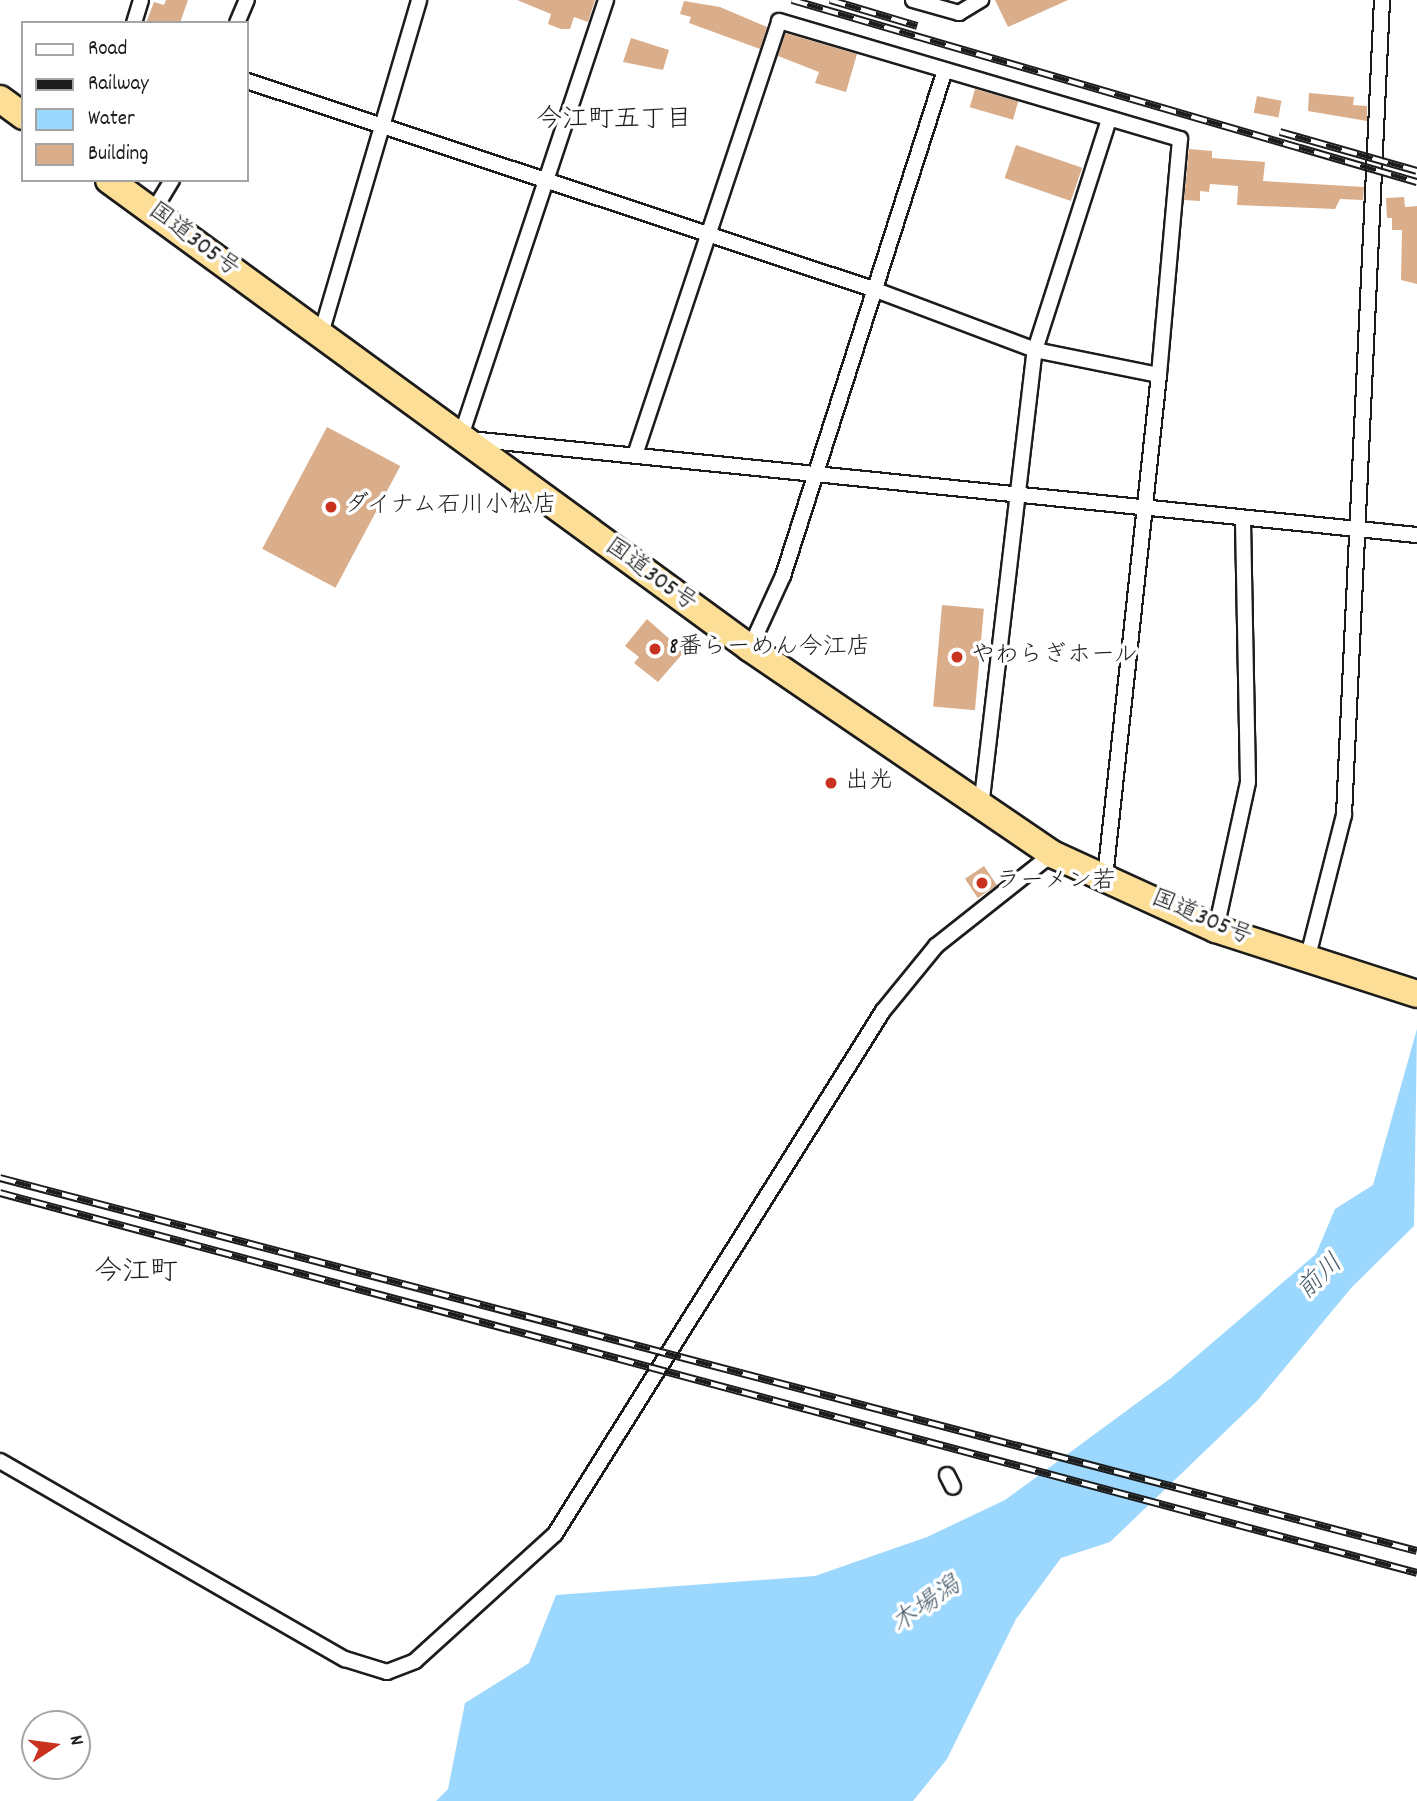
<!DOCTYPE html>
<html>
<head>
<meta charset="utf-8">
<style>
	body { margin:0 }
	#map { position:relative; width:1417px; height:1801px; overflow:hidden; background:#fff; font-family:Dekko,"Klee One",sans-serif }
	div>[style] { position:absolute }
	.water>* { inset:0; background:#9cd7fd }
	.building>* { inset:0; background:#daad8b; transform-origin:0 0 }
	.roads { filter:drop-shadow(2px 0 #1c1c1c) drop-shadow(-2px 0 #1c1c1c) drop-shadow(0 2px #1c1c1c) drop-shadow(0 -2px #1c1c1c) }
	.street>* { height:14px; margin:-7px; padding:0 7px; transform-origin:7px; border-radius:7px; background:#fff }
	.highway>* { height:26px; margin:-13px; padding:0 13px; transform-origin:13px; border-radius:13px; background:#fcde96 }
	.rail>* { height:8px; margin-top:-4px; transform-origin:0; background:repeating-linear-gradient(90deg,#fff 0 16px,#1c1c1c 0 32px); box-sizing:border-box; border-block:2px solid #1c1c1c }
	.dots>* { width:19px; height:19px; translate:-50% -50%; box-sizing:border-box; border:4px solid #fff; border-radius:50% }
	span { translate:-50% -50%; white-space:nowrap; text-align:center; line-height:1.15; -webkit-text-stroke:7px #fff; paint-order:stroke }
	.street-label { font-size:24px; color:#1c1c1c }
	.poi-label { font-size:24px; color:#1c1c1c }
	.left { translate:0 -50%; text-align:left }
	.neighbourhood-label { font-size:26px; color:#1c1c1c }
	.water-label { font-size:26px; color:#495d6b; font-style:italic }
	.quarter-label { font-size:28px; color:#1c1c1c }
	.legend { position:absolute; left:21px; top:21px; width:228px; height:161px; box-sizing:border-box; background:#fff; border:2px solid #a4a4a4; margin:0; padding:9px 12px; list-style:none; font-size:21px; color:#1c1c1c }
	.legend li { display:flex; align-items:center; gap:14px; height:35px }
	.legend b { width:35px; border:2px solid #a4a4a4 }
	.north { position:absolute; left:21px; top:1710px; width:70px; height:70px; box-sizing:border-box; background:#fff; border:2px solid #a4a4a4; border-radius:50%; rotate:77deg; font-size:19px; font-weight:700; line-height:28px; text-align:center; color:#1c1c1c }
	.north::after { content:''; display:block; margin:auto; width:24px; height:32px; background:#c8321e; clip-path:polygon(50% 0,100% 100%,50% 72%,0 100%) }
</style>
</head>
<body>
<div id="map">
	<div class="water">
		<i style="clip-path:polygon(1417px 1029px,1414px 1226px,1352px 1287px,1257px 1401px,1110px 1542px,1061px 1558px,1016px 1619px,947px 1759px,913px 1801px,436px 1801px,448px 1789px,465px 1703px,529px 1663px,556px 1595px,815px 1576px,927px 1537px,1005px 1500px,1171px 1378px,1316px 1254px,1335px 1209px,1373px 1185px)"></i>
	</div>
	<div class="building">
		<i style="clip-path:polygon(166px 0,188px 0,180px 23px,146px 23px,154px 2px,164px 5px)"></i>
		<i style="clip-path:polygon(517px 0,595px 0,588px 22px,574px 17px,570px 29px,561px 29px,548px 24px,551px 14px)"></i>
		<i style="clip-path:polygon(995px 0,1068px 0,1008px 27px)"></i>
		<i style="clip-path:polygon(684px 1px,720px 7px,767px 27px,760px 49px,689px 23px,691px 17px,680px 14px)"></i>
		<i style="clip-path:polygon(785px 33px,857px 54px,846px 92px,815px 83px,819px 72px,778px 56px)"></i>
		<i style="clip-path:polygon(631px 38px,669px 50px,663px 70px,623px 62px)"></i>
		<i style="left:975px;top:89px;width:45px;height:19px;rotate:16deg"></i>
		<i style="clip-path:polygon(1309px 93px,1354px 97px,1353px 105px,1367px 106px,1367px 121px,1308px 111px)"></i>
		<i style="left:1257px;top:96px;width:25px;height:17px;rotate:11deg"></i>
		<i style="left:1016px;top:145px;width:70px;height:35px;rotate:19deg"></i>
		<i style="clip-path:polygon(1189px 149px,1212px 151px,1212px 158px,1265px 162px,1263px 181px,1364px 187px,1363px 200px,1340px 199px,1335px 209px,1237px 205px,1238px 186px,1210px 184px,1209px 192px,1200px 191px,1200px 201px,1184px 200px)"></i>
		<i style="clip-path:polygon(1404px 197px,1405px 207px,1417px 206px,1417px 284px,1401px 280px,1402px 230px,1392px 230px,1392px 218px,1387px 218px,1386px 198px)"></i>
		<i style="left:327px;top:427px;width:83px;height:138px;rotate:28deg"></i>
		<i style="left:942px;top:605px;width:42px;height:102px;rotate:5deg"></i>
		<i style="clip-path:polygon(647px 619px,684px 652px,658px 682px,634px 663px,639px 657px,625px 646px)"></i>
		<i style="left:984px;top:866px;width:23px;height:23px;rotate:56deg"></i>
	</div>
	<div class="roads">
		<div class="street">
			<i style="left:606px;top:0;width:462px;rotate:108.4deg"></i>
			<i style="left:460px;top:438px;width:962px;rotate:5.79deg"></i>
			<i style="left:913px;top:0;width:48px;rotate:15.8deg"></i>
			<i style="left:959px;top:13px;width:26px;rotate:-31deg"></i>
			<i style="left:134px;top:23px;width:24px;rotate:-73deg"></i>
			<i style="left:237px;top:23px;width:25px;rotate:-67deg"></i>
			<i style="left:247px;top:81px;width:660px;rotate:18.38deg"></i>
			<i style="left:873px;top:289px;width:173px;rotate:20.6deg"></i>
			<i style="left:1035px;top:350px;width:126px;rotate:11.4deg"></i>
			<i style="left:1159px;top:375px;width:506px;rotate:96.13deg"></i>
			<i style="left:154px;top:210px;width:35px;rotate:-59deg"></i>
			<i style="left:320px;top:337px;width:351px;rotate:-73.6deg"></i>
			<i style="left:635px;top:455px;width:457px;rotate:-71.6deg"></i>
			<i style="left:779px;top:21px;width:418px;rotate:16.4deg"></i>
			<i style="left:1180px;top:139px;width:237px;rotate:95.1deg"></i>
			<i style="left:750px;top:648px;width:79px;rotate:-65.4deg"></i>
			<i style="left:783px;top:576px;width:528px;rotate:-72.25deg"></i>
			<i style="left:981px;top:807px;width:460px;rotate:-83.3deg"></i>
			<i style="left:1035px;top:350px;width:243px;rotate:-72.2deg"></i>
			<i style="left:1216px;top:929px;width:150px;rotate:-77.7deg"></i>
			<i style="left:1248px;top:782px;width:263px;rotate:-91.1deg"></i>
			<i style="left:1307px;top:960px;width:150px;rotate:-75.7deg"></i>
			<i style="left:1344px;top:815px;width:816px;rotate:-87.33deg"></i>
			<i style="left:0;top:1461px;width:398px;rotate:29.9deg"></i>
			<i style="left:345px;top:1659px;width:44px;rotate:17.2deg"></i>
			<i style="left:387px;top:1672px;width:30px;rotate:-21deg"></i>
			<i style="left:415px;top:1661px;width:189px;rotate:-42.2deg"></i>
			<i style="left:555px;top:1534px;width:617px;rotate:-57.91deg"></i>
			<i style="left:883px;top:1011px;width:84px;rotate:-50.8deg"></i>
			<i style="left:936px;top:946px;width:148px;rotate:-38.4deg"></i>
			<i style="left:947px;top:1475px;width:13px;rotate:63deg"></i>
		</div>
		<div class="highway">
			<i style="left:0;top:99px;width:29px;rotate:36deg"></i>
			<i style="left:109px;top:180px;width:794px;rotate:36.13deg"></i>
			<i style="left:750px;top:648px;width:366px;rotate:34.3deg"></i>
			<i style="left:1052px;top:854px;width:180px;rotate:24.6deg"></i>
			<i style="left:1216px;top:929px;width:211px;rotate:17.9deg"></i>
		</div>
	</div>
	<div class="rail">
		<i style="left:792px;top:0;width:651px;rotate:16.24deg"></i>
		<i style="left:830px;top:0;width:91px;rotate:16.6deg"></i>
		<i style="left:1280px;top:132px;width:142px;rotate:15.9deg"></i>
		<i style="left:0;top:1178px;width:1465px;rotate:14.75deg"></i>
		<i style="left:0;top:1193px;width:1467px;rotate:15.01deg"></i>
	</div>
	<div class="dots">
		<i style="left:331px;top:507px;background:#c8321e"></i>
		<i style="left:655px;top:649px;background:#c8321e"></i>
		<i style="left:957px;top:657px;background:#c8321e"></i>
		<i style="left:831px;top:783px;background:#c8321e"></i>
		<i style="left:982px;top:883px;background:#c8321e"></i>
	</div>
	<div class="street-label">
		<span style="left:193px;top:241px;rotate:37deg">国道305号</span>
		<span style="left:650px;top:576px;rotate:36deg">国道305号</span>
		<span style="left:1201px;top:919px;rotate:23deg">国道305号</span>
	</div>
	<div class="poi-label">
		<span class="left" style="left:345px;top:507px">ダイナム石川小松店</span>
		<span class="left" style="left:669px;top:649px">8番らーめん今江店</span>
		<span class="left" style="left:971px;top:657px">やわらぎホール</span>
		<span class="left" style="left:845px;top:783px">出光</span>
		<span class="left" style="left:996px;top:883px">ラーメン若</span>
	</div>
	<div class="neighbourhood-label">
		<span style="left:614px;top:121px">今江町五丁目</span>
	</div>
	<div class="water-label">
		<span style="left:1321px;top:1278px;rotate:-44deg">前川</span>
		<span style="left:927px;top:1606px;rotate:-35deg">木場潟</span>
	</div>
	<div class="quarter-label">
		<span style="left:136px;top:1274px">今江町</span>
	</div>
	<ul class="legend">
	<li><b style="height:9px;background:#fff"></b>Road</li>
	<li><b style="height:9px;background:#1c1c1c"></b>Railway</li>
	<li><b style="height:19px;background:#9cd7fd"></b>Water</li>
	<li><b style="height:19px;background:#daad8b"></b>Building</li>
	</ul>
	<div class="north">N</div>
</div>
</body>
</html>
